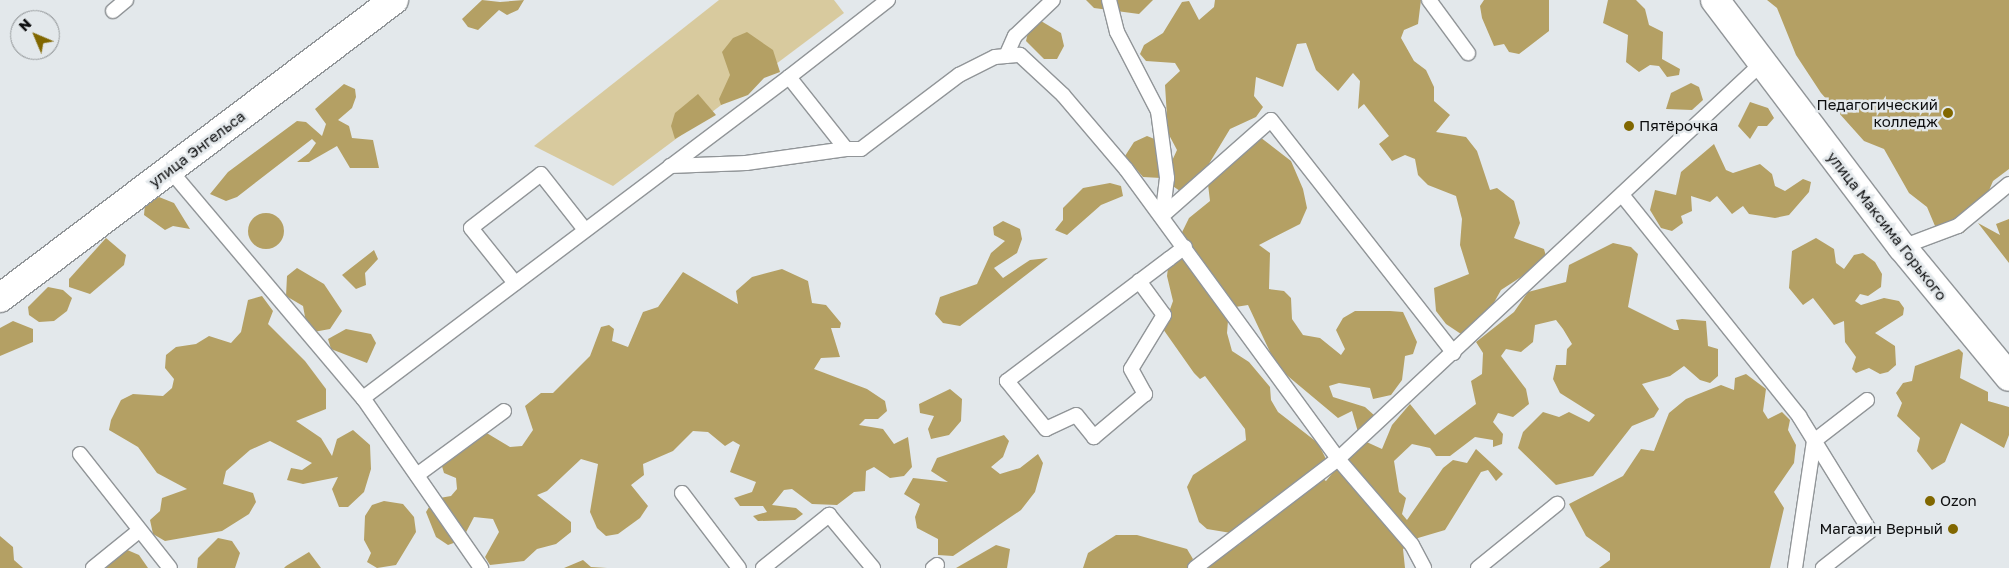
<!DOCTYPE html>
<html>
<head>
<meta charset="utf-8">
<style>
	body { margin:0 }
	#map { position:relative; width:2009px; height:568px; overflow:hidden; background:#e3e8eb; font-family:"Golos Text",sans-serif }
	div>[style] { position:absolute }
	.green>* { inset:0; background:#d8ca9e }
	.forest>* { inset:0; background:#b4a064 }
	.round { border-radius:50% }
	.roads { filter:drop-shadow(1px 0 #919598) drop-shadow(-1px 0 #919598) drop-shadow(0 1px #919598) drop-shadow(0 -1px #919598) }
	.service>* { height:14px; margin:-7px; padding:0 7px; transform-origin:7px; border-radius:7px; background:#fff }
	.tertiary>* { height:28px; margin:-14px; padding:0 14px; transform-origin:14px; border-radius:14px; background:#fff }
	.primary>* { height:28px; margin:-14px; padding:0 14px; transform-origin:14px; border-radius:14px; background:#fff }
	.dots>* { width:14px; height:14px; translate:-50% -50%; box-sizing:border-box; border:2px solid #e3e8eb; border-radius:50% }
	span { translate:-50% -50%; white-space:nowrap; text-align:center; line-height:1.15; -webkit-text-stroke:5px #e3e8eb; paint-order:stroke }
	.poi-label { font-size:15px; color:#0d0e0f }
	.right { translate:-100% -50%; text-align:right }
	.left { translate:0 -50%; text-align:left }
	.street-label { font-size:15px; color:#0d0e0f }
	.north { position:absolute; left:10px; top:10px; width:50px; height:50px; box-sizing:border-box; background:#e3e8eb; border:1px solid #8d9193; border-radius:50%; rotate:315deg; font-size:14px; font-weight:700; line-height:20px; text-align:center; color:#0d0e0f }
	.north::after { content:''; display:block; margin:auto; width:18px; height:22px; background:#816700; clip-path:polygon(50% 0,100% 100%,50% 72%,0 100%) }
</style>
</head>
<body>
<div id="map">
	<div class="green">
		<i style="clip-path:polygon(719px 0,834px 0,844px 13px,613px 186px,534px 146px)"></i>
	</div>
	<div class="forest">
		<i style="clip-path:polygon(482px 0,500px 2px,524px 0,518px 10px,507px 15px,499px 10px,478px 30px,468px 27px,462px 19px)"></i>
		<i style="clip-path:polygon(1086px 0,1153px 0,1139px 14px,1094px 8px)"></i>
		<i style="clip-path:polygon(1215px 0,1421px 0,1418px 24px,1404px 30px,1401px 38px,1414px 61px,1426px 70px,1434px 87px,1434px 101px,1450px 115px,1436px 132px,1466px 137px,1477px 151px,1490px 190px,1497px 188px,1514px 201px,1520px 223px,1514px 238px,1544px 249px,1547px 260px,1501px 290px,1486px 317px,1470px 331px,1461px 334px,1446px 324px,1436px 311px,1434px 288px,1469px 274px,1460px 245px,1462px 219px,1456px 196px,1428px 185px,1418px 175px,1415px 159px,1405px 155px,1392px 161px,1379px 144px,1389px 136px,1364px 104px,1358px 109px,1360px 81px,1353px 73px,1338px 91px,1316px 70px,1306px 43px,1297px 44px,1283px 87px,1256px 77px,1254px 96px,1263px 107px,1256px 117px,1230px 129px,1204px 172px,1180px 191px,1161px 178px,1143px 177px,1125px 156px,1134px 142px,1147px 136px,1157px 140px,1171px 163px,1177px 150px,1168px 133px,1165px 85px,1180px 71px,1175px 63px,1146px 61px,1140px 54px,1144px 45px,1163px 33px,1182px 2px,1189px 1px,1199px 20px,1214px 7px)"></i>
		<i style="clip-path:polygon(1484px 0,1549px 0,1549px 31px,1519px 54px,1509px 52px,1504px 44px,1494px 46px,1482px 18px,1480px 6px)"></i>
		<i style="clip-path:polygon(1608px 0,1636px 0,1645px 9px,1649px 25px,1663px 32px,1662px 59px,1680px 69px,1679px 75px,1667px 77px,1659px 66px,1650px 65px,1639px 72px,1626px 62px,1628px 35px,1603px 23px)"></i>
		<i style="clip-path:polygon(1767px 0,2009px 0,2009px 169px,1993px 181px,1977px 219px,1963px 233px,1935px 226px,1927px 207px,1909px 193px,1884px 149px,1864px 141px,1821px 93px,1796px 55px,1777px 8px)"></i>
		<i style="clip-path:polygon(1041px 21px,1061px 33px,1064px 46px,1057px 59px,1044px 59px,1026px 41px,1028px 32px)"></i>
		<i style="clip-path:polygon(747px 32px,773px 50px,780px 72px,764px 78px,748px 95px,721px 105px,719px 99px,730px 75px,722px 52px,733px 38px)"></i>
		<i style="clip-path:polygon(1691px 83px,1699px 87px,1703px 100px,1692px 110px,1666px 109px,1671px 93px)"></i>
		<i style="clip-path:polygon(344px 84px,355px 89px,356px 97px,352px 108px,338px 120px,349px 126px,352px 138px,373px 140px,379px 168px,350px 168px,337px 146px,309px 162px,297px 162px,309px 153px,316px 143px,312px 139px,237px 197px,226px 201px,210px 194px,228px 172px,297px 121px,306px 122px,322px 136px,326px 124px,315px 109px)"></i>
		<i style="clip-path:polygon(698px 94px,716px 115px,675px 139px,671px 126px,675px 113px)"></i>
		<i style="clip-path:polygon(1750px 102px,1768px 108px,1774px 118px,1767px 126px,1758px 126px,1750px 139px,1738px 126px)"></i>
		<i style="clip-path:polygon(1249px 134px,1256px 134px,1291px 161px,1303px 189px,1307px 208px,1300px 224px,1259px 245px,1270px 253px,1269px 289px,1284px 291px,1291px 298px,1292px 319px,1303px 335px,1320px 338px,1341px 355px,1345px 349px,1336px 330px,1343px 318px,1355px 311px,1390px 311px,1403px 312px,1417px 342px,1413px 354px,1405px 356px,1402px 380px,1391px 395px,1373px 399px,1370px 388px,1339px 383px,1329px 386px,1333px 397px,1365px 407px,1375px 416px,1358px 432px,1352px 411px,1338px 418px,1277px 367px,1248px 305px,1229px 308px,1227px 333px,1232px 351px,1249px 362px,1270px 387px,1271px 400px,1278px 412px,1318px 443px,1327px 461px,1317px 475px,1326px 481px,1360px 439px,1382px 449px,1392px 425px,1410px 404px,1435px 435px,1476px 404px,1471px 381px,1482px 374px,1483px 353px,1476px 342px,1514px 312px,1528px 292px,1566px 282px,1569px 265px,1613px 243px,1631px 247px,1638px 254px,1628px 307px,1674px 330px,1679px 330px,1676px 320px,1682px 319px,1706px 321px,1708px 346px,1718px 349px,1718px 376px,1710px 383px,1700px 380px,1684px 366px,1670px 376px,1642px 384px,1659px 409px,1654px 417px,1632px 426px,1593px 476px,1556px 485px,1518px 448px,1523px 432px,1543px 412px,1559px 417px,1569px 412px,1589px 422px,1595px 415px,1560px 393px,1553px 379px,1556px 365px,1566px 365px,1567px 349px,1572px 344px,1563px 329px,1556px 320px,1535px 325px,1533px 342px,1521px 352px,1506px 349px,1501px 356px,1526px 389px,1529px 404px,1513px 417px,1498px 413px,1493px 422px,1503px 434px,1502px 444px,1493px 447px,1493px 440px,1475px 437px,1450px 456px,1436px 456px,1430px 448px,1412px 444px,1394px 461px,1399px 492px,1406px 498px,1402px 514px,1407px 520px,1443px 468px,1453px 460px,1467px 463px,1476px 449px,1503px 474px,1496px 481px,1488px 470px,1481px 472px,1445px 530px,1418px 538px,1403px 549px,1405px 568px,1195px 568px,1240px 544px,1248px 528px,1231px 533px,1207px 529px,1199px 522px,1187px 487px,1193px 475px,1246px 440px,1245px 429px,1205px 376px,1200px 379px,1194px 373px,1163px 329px,1173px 301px,1167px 276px,1169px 259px,1189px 218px,1210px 201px,1207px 176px,1236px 140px)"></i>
		<i style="clip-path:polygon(1714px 144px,1726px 170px,1733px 173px,1760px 164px,1772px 174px,1775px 186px,1785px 191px,1803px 179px,1811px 182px,1809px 192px,1789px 215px,1775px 218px,1749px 214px,1743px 206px,1732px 214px,1717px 196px,1710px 202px,1691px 196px,1692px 211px,1681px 216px,1683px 223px,1672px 231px,1661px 228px,1650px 210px,1655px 190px,1676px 195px,1681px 172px)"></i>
		<i style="clip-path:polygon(1110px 183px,1121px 186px,1123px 196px,1101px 205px,1067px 235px,1055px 230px,1063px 220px,1063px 208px,1083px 188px)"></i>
		<i style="clip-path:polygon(159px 197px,174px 203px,190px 229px,173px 226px,165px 230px,144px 215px,145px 204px)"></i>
		<i class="round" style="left:248px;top:213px;width:36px;height:36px"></i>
		<i style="clip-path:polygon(2009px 219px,2009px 263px,1978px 223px,2000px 235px,1996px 224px)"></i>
		<i style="clip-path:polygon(1003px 221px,1020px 229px,1022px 239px,1017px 253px,994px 268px,1003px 278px,1030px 260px,1048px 258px,960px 326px,943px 323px,935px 314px,940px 297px,977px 284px,991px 253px,1005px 241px,994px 235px,993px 227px)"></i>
		<i style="clip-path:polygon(106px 238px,126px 255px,124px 265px,90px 294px,69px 287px,69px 279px)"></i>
		<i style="clip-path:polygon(1816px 238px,1834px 249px,1836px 263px,1844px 269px,1854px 255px,1863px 253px,1875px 262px,1882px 274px,1881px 287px,1868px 296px,1860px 294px,1855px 301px,1861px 305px,1884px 298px,1899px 301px,1904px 308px,1903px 315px,1875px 333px,1895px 346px,1896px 365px,1888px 372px,1880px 374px,1869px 368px,1856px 373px,1852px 369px,1856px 357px,1845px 342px,1844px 321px,1834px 325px,1813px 298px,1803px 305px,1789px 288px,1792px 251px)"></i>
		<i style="clip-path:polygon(374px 250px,378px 259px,365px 273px,366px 285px,356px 289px,342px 275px)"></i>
		<i style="clip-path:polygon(297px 268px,324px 284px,342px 311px,330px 329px,308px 333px,303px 306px,286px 296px,287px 276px)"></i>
		<i style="clip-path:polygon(782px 269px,808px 281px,812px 303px,826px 305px,841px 323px,840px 328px,831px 328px,840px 357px,821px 358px,814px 369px,867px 389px,885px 401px,887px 411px,878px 419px,865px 419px,859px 425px,883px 429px,894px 444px,908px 437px,912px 467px,904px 476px,890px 478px,874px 467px,866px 471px,865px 491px,854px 492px,837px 505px,812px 504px,792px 489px,784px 490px,772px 505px,796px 508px,803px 514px,795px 520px,758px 521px,753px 516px,767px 512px,763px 506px,740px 506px,734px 498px,752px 492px,756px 482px,730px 472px,740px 445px,733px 441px,725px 446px,708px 432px,693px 431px,673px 451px,643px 464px,644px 475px,631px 485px,648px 506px,640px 518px,618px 534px,606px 536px,597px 528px,590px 512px,598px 464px,581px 459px,547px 491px,537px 495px,571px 522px,571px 532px,556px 544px,537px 549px,524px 561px,490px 565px,485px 557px,499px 532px,493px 519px,474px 517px,462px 540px,448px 545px,436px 537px,426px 512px,434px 499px,451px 496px,457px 489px,456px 478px,444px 473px,441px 463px,485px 432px,510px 447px,522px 446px,533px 430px,525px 406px,541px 393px,553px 393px,590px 356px,601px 327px,609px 325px,614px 329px,612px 341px,628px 347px,643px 312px,658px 307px,683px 272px,738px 304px,736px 291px,752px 277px)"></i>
		<i style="clip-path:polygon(48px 287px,63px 290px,72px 298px,67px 311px,54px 321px,39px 322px,29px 315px,28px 307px)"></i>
		<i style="clip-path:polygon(262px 296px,273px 311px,268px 324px,305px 361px,326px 389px,326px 409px,296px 421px,321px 438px,332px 456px,337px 439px,353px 430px,370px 445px,371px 469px,364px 492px,348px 507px,339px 507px,332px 489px,338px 477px,303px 484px,287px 480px,291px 468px,302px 470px,312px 463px,270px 441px,250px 450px,226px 471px,223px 484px,253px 493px,256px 502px,249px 514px,222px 531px,165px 541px,153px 534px,150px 520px,160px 511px,162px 498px,187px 489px,157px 473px,138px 447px,109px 430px,111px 420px,121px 400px,133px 394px,163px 396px,172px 388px,174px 379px,165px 368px,166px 355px,176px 347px,196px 344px,209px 336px,231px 343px,241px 332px,248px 300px)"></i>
		<i style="clip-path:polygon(13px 321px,33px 329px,33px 342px,0 356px,0 328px)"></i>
		<i style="clip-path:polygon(346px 329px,371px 334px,376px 343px,367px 363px,331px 349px,328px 339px)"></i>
		<i style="clip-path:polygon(1959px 349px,1963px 353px,1960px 378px,1988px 392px,1988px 401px,2009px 407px,2009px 435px,2004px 448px,1961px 423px,1945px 462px,1932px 470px,1917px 451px,1920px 438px,1897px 416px,1902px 403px,1896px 393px,1903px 383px,1912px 381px,1915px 366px)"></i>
		<i style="clip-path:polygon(1746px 374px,1766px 389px,1763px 411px,1768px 419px,1782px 412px,1790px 420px,1788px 430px,1796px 445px,1794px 463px,1774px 492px,1784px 508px,1770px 568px,1599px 568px,1610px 560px,1610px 553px,1586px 536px,1569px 504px,1623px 476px,1641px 449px,1654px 451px,1669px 413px,1686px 399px,1721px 385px,1734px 390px,1735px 378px)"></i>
		<i style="clip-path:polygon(950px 389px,962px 399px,961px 421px,949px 435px,931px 439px,928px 429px,934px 416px,920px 413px,919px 404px)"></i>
		<i style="clip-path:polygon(1004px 435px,1009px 441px,1003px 457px,991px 467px,1000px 474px,1020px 468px,1038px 454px,1043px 463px,1035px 492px,1021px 510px,953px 556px,938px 555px,938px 539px,917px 528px,915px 517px,920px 504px,904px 494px,913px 478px,948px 482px,931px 471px,937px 458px)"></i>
		<i style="clip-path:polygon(384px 501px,403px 504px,414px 517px,416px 532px,396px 565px,377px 568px,367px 562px,371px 553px,364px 540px,365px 516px,372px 505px)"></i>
		<i style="clip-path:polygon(1116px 535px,1137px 535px,1187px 549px,1193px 559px,1187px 568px,1083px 568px,1088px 553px)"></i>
		<i style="clip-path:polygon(0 536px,13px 547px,14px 560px,23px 568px,0 568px)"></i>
		<i style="clip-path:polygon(218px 538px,232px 541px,240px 553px,235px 568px,197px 568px,198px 558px)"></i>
		<i style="clip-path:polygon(996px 545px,1010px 549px,1007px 568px,956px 568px)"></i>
		<i style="clip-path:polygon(125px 549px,139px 555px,148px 568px,106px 568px)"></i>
		<i style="clip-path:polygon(309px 552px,321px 568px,284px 568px,286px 566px)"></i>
		<i style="clip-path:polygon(583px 560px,591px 567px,607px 568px,564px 568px)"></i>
	</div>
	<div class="roads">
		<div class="service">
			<i style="left:888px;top:0;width:125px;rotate:142.1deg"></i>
			<i style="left:789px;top:77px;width:92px;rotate:51.6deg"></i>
			<i style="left:846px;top:149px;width:15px"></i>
			<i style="left:861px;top:149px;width:123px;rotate:-37.1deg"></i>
			<i style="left:959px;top:75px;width:40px;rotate:-26.6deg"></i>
			<i style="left:995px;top:57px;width:25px;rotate:-5deg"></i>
			<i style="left:1020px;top:55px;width:59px;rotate:42.9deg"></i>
			<i style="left:1063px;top:95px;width:97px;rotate:49.6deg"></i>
			<i style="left:1126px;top:169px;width:359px;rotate:53.8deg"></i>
			<i style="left:1338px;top:459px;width:113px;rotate:49.3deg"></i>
			<i style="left:1412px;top:545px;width:26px;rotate:62deg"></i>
			<i style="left:1109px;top:0;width:33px;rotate:76deg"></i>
			<i style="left:1117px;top:32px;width:89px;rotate:62.6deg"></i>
			<i style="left:1158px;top:111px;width:68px;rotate:82.3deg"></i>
			<i style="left:1167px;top:178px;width:38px;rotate:97deg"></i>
			<i style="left:1429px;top:0;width:66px;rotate:53.7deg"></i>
			<i style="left:113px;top:11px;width:17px;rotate:-40deg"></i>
			<i style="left:1006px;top:56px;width:22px;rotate:-66deg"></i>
			<i style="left:1015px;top:36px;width:52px;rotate:-43.5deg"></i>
			<i style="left:670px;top:166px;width:76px;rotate:-2.3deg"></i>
			<i style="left:746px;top:163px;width:101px;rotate:-8deg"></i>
			<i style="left:170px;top:170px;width:299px;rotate:49.8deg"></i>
			<i style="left:363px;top:398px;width:533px;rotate:-37deg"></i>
			<i style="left:1623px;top:196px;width:282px;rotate:51.3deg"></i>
			<i style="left:1799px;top:416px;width:135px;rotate:58.3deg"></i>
			<i style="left:1870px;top:531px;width:60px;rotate:141.8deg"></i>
			<i style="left:1162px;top:216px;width:145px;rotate:-41.4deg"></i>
			<i style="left:1271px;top:120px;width:296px;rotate:51.9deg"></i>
			<i style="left:1902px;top:247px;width:60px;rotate:-20.6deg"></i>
			<i style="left:1958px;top:226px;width:66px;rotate:-39.5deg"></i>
			<i style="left:1139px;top:281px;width:42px;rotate:53.7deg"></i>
			<i style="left:1164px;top:315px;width:63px;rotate:121.4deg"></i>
			<i style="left:1131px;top:369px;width:29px;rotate:61deg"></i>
			<i style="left:1145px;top:394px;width:67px;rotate:139.9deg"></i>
			<i style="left:1094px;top:437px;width:28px;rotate:-129deg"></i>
			<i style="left:1076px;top:415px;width:33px;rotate:155deg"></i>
			<i style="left:1046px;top:429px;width:62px;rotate:-129.1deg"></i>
			<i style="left:1007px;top:381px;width:203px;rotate:-37deg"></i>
			<i style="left:1169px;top:259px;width:20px;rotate:-37deg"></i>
			<i style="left:515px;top:283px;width:70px;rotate:-128.7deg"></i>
			<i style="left:471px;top:228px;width:88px;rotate:-37.6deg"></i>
			<i style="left:541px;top:174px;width:71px;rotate:51.8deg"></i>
			<i style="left:363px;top:398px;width:207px;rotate:55.2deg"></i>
			<i style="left:80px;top:454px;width:145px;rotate:51.7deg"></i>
			<i style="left:417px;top:475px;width:108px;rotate:-36.3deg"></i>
			<i style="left:682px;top:493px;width:94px;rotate:52.8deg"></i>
			<i style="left:93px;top:568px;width:60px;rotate:-39deg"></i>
			<i style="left:763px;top:568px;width:85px;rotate:-38.8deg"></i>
			<i style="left:829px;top:515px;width:69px;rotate:50.3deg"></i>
			<i style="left:933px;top:568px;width:5px;rotate:-37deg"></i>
			<i style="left:1195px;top:568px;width:180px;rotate:-37.3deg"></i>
			<i style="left:1338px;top:459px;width:580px;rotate:-43.04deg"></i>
			<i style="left:1478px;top:568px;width:102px;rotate:-39deg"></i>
			<i style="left:1795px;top:568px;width:128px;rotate:-81.5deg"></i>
			<i style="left:1814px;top:441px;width:67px;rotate:-37.7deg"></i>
		</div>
		<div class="tertiary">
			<i style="left:0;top:298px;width:494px;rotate:-37.1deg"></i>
		</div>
		<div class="primary">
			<i style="left:1715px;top:0;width:310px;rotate:52.9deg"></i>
			<i style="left:1902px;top:247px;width:168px;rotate:50.5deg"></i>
		</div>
	</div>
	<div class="dots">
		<i style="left:1948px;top:113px;background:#816700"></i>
		<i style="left:1629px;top:126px;background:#816700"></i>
		<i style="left:1930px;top:501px;background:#816700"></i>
		<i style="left:1953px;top:529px;background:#816700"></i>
	</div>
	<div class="poi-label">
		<span class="right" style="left:1938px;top:113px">Педагогический<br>колледж</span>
		<span class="left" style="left:1639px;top:126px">Пятёрочка</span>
		<span class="left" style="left:1940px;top:501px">Ozon</span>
		<span class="right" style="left:1943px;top:529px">Магазин Верный</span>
	</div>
	<div class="street-label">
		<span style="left:197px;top:149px;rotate:-37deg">улица Энгельса</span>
		<span style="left:1887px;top:226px;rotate:52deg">улица Максима Горького</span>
	</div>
	<div class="north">N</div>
</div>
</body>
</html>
